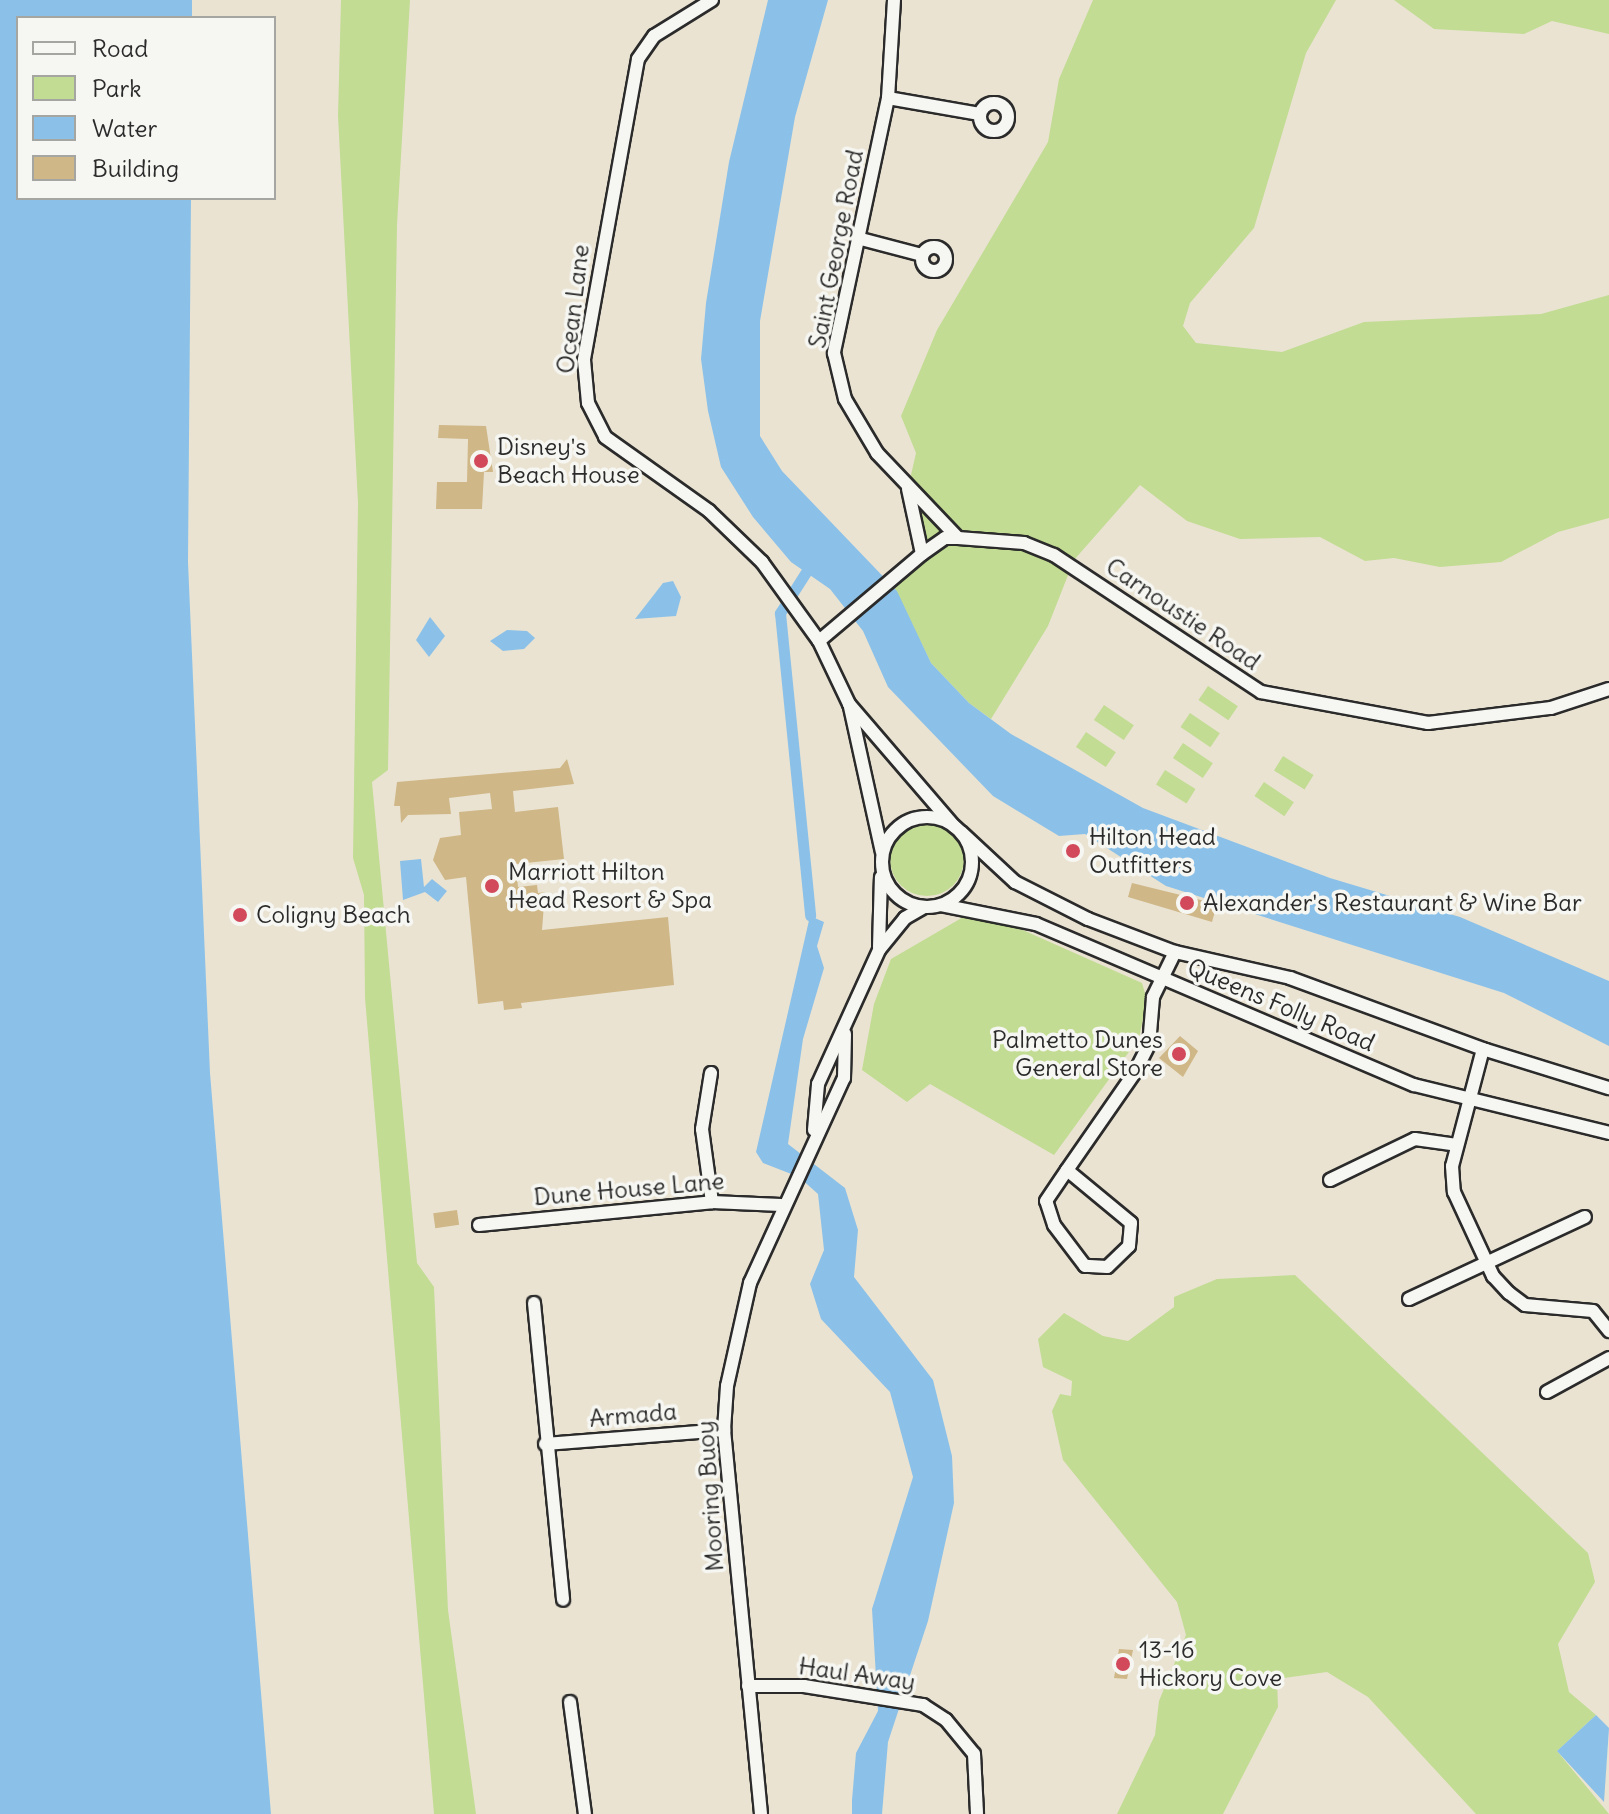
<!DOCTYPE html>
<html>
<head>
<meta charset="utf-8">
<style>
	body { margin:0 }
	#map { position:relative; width:1609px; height:1814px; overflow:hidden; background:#eae3d2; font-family:Delius,sans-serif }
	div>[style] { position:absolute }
	.green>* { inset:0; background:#c2dc93; transform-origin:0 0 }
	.round { border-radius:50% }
	.water>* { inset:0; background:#8bc1e8 }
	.canal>* { height:11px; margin:-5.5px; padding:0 5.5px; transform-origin:5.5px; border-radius:5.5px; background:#8bc1e8 }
	.building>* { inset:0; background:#cfb787; transform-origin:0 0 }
	.roads { filter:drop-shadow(2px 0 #2b2b2b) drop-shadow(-2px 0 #2b2b2b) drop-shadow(0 2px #2b2b2b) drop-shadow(0 -2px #2b2b2b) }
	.minor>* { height:12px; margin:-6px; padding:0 6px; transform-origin:6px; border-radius:6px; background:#f6f6f2 }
	.minor>.ring { margin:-6px; padding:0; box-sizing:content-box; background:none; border:12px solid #f6f6f2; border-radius:50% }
	.dots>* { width:22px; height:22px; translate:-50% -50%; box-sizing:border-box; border:4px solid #f6f6f2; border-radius:50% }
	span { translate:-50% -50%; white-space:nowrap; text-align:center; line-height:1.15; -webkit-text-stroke:7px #f6f6f2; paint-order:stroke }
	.street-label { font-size:24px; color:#2b2b2b }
	.poi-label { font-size:24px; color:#2b2b2b }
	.left { translate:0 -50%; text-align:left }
	.right { translate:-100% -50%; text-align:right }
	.legend { position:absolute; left:16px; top:16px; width:260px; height:184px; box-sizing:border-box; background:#f6f6f2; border:2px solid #a5a5a2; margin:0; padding:10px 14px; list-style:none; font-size:24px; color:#2b2b2b }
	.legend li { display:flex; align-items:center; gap:16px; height:40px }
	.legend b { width:40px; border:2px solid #a5a5a2 }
</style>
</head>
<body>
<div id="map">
	<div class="green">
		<i style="clip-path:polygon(341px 0,410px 0,397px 225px,388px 770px,372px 782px,417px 1263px,434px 1287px,448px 1610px,476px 1814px,434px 1814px,365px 998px,364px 895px,353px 858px,358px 503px,338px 116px)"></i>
		<i style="clip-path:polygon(1093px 0,1336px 0,1306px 53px,1254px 228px,1190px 303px,1183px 326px,1196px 343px,1282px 352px,1364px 322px,1541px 314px,1609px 295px,1609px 518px,1558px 532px,1501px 562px,1440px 567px,1394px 558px,1365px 561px,1320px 537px,1240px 539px,1187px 521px,1140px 485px,1074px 560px,1048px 626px,991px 719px,969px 703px,931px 663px,894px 587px,918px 566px,905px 501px,916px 453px,901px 416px,937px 330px,1048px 142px,1059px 79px)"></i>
		<i style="clip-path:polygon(1394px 0,1609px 0,1609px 34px,1552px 21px,1524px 34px,1434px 29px)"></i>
		<i style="left:1208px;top:686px;width:36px;height:17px;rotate:34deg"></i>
		<i style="left:1104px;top:705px;width:36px;height:18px;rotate:34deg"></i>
		<i style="left:1190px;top:713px;width:36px;height:17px;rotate:34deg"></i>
		<i style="left:1086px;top:732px;width:36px;height:18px;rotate:34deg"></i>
		<i style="left:1183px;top:743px;width:36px;height:18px;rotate:34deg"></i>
		<i style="left:1283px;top:756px;width:36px;height:17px;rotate:32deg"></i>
		<i style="left:1165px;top:770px;width:36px;height:17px;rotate:32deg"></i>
		<i style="left:1264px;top:782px;width:36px;height:17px;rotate:34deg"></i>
		<i class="round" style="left:890px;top:822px;width:74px;height:74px"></i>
		<i style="clip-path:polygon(965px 916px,1016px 927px,1142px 983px,1147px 1000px,1139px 1038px,1054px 1155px,930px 1084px,907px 1102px,862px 1070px,874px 1004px,891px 959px)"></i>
		<i style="clip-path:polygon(1295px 1275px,1588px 1553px,1595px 1582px,1558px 1644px,1569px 1692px,1596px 1715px,1557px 1751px,1609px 1814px,1476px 1814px,1368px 1697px,1327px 1672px,1277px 1679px,1278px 1707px,1223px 1814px,1117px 1814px,1155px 1735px,1159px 1701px,1186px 1635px,1177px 1602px,1063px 1460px,1052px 1411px,1060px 1394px,1071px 1396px,1072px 1381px,1043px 1367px,1038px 1339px,1064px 1313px,1103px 1336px,1128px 1341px,1174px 1307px,1174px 1297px,1217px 1279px)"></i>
	</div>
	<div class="water">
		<i style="clip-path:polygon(0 0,192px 0,192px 18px,18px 18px,18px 198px,191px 198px,188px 562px,210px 1073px,271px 1814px,0 1814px)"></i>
		<i style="clip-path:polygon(768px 0,828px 0,795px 117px,760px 321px,760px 436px,782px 471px,897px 591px,931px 663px,969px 703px,1011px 734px,1143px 808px,1330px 878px,1460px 917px,1609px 981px,1609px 1046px,1504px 993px,1166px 886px,1085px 834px,1059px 836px,993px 796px,888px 687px,863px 631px,830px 589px,791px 562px,753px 517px,721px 467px,708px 411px,701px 359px,706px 303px,729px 162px)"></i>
		<i style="clip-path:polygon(673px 581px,681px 597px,676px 616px,635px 619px,663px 583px)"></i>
		<i style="clip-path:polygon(430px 617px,445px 636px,429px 657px,416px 640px)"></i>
		<i style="clip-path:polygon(507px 630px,527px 631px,535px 638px,524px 649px,503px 651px,490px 641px)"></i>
		<i style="clip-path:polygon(421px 859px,424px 887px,432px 879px,447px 891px,438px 902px,425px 892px,403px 900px,400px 861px)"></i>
		<i style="clip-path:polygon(810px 916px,824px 922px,817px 946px,824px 968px,803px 1039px,788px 1144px,845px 1188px,858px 1230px,854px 1277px,933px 1380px,952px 1456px,954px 1503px,928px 1621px,888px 1742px,882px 1814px,852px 1814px,852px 1800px,856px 1753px,878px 1711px,872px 1609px,913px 1477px,890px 1392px,821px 1319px,810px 1284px,824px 1250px,818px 1194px,799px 1177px,763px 1163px,756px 1152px)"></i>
		<i style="clip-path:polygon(1596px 1715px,1609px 1728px,1604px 1802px,1557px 1751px)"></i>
	</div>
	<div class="canal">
		<i style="left:806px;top:572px;width:49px;rotate:122.4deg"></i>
		<i style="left:780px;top:613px;width:304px;rotate:84.3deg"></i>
	</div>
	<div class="building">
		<i style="clip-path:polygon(439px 425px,486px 426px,493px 472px,484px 472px,482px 509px,436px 509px,437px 482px,467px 482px,468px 439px,438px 438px)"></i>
		<i style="clip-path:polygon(567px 759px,574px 784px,513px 791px,515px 812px,558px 807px,564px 859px,516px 864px,518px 887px,537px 885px,538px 893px,545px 892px,542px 930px,668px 917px,674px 985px,521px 1003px,522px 1008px,504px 1010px,503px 1001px,478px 1004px,466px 877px,445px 880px,433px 860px,440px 838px,461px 835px,459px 812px,492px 809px,490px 793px,449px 798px,451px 814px,408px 815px,401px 823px,400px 806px,394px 806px,397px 782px,560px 768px)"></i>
		<i style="clip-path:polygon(1132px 883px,1217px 904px,1212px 922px,1128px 897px)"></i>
		<i style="clip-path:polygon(1180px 1036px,1198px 1051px,1183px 1077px,1159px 1058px)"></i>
		<i style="left:457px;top:1210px;width:15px;height:24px;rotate:82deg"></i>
		<i style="clip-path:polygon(1119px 1649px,1133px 1650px,1127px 1679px,1114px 1678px)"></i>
	</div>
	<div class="roads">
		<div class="minor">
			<i style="left:712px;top:0;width:68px;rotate:148.2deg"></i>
			<i style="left:654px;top:36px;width:28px;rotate:125deg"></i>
			<i style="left:638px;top:59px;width:306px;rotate:100.2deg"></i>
			<i style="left:584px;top:360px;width:43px;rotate:84.7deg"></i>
			<i style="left:588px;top:403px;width:38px;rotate:63deg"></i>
			<i style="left:605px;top:437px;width:128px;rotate:35.4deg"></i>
			<i style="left:709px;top:511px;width:74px;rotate:43.9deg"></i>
			<i style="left:762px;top:562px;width:97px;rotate:54.2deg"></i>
			<i style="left:819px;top:641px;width:70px;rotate:64.5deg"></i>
			<i style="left:849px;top:704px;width:161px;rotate:49.3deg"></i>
			<i style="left:894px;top:0;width:98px;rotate:93.5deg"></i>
			<i style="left:888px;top:98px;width:261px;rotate:102deg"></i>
			<i style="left:834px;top:353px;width:47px;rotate:76.6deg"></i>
			<i style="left:845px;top:399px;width:63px;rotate:59.3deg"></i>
			<i style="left:877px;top:453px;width:117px;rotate:46.4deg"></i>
			<i style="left:888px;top:98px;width:93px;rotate:9.9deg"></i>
			<i class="ring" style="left:980px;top:103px;width:16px;height:16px"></i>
			<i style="left:861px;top:239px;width:63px;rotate:14.7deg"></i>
			<i class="ring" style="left:922px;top:247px;width:12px;height:12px"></i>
			<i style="left:908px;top:489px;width:66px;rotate:77.8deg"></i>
			<i style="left:819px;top:641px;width:135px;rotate:-40.2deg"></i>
			<i style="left:922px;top:554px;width:28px;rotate:-35deg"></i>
			<i style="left:945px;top:538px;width:13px"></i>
			<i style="left:958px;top:538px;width:66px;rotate:4.3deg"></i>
			<i style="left:1024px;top:543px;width:32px;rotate:22deg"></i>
			<i style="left:1054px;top:555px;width:248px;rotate:33.5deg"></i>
			<i style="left:1261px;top:692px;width:170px;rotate:10.5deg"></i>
			<i style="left:1428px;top:723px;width:124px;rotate:-7deg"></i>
			<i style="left:1551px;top:708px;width:61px;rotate:-18.1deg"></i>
			<i style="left:850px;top:707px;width:148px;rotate:77.6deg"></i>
			<i class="ring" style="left:882px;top:817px;width:78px;height:78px"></i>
			<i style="left:961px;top:832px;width:74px;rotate:42.8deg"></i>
			<i style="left:1015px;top:882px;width:82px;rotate:26.9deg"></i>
			<i style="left:1088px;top:919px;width:93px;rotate:20.8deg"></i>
			<i style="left:1175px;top:952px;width:118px;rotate:12.7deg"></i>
			<i style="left:1290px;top:978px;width:209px;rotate:20.2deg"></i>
			<i style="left:1486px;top:1050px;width:129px;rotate:17.2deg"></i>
			<i style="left:941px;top:905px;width:97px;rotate:11.3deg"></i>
			<i style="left:1036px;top:924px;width:411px;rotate:23.1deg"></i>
			<i style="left:1414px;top:1085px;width:201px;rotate:13.8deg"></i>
			<i style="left:879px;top:947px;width:70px;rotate:-88.4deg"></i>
			<i style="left:1483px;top:1049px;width:121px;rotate:104.8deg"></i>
			<i style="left:1452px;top:1166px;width:26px;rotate:86deg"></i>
			<i style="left:1454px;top:1192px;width:93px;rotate:65.1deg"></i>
			<i style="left:1493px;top:1276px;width:23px;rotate:47deg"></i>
			<i style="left:1509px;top:1293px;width:20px;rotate:37deg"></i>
			<i style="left:1525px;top:1305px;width:68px;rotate:5deg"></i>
			<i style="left:1593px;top:1311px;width:26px;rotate:51deg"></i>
			<i style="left:711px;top:1073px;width:57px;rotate:99.1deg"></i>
			<i style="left:702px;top:1129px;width:74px;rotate:82.2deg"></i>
			<i style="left:814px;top:1130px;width:46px;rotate:-85deg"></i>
			<i style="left:818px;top:1084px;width:147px;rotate:-65.5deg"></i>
			<i style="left:879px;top:950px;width:41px;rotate:-50.9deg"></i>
			<i style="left:905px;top:918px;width:22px;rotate:-30deg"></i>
			<i style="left:1067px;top:1170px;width:83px;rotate:39.6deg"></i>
			<i style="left:1131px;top:1223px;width:23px;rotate:95deg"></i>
			<i style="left:1129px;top:1246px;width:30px;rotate:136deg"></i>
			<i style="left:1107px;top:1267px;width:22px;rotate:-177deg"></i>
			<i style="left:1085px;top:1266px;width:51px;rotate:-127.1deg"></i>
			<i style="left:1054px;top:1225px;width:25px;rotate:-108deg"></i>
			<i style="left:1046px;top:1201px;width:37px;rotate:-56deg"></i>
			<i style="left:1067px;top:1170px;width:119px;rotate:-55.2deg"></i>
			<i style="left:1135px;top:1072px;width:30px;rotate:-63deg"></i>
			<i style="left:1149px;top:1045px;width:48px;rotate:-85.2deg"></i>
			<i style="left:1153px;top:997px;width:50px;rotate:-63.9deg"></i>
			<i style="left:1330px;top:1180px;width:94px;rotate:-25.8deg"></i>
			<i style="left:1415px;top:1139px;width:42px;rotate:8.1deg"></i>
			<i style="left:479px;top:1225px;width:234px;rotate:-5.6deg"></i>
			<i style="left:712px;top:1202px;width:69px;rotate:2.5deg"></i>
			<i style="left:1409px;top:1299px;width:194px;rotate:-25deg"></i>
			<i style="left:534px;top:1303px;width:298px;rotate:84.4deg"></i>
			<i style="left:1547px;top:1392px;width:71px;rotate:-28.7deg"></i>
			<i style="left:545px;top:1444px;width:180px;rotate:-4.5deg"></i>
			<i style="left:748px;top:1686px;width:56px"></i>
			<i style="left:804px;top:1686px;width:121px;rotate:9.1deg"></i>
			<i style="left:923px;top:1705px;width:27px;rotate:33deg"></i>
			<i style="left:946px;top:1720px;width:44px;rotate:50.5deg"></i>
			<i style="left:974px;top:1754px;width:60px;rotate:87.1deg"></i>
			<i style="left:570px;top:1702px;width:113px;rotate:82.4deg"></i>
			<i style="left:761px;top:1814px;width:386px;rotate:-95.5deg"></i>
			<i style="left:724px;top:1430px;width:44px;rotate:-86.1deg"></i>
			<i style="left:727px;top:1386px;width:106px;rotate:-77.4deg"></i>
			<i style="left:750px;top:1283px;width:226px;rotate:-65.4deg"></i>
			<i style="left:844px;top:1078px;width:44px;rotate:-88.7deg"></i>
		</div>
	</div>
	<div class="dots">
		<i style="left:481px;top:461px;background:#d1495b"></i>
		<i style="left:1073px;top:851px;background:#d1495b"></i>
		<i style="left:492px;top:886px;background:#d1495b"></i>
		<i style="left:1187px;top:903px;background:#d1495b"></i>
		<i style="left:240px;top:915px;background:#d1495b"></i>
		<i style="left:1179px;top:1054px;background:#d1495b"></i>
		<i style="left:1123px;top:1664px;background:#d1495b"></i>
	</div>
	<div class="street-label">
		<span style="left:836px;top:249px;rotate:-79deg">Saint George Road</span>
		<span style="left:573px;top:309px;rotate:-83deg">Ocean Lane</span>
		<span style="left:1183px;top:614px;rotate:34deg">Carnoustie Road</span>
		<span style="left:1281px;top:1005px;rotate:23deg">Queens Folly Road</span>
		<span style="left:629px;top:1189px;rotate:-5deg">Dune House Lane</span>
		<span style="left:633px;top:1415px;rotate:-5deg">Armada</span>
		<span style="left:710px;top:1496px;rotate:-94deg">Mooring Buoy</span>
		<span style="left:857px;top:1674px;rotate:8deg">Haul Away</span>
	</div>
	<div class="poi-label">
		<span class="left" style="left:497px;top:461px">Disney's<br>Beach House</span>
		<span class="left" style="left:1089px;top:851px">Hilton Head<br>Outfitters</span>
		<span class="left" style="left:508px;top:886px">Marriott Hilton<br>Head Resort &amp; Spa</span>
		<span class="left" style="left:1203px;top:903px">Alexander's Restaurant &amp; Wine Bar</span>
		<span class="left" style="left:256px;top:915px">Coligny Beach</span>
		<span class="right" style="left:1163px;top:1054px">Palmetto Dunes<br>General Store</span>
		<span class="left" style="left:1139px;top:1664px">13-16<br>Hickory Cove</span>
	</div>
	<ul class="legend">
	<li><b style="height:10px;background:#f6f6f2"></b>Road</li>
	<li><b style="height:22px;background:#c2dc93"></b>Park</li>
	<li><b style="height:22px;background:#8bc1e8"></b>Water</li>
	<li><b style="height:22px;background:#cfb787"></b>Building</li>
	</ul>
</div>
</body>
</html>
